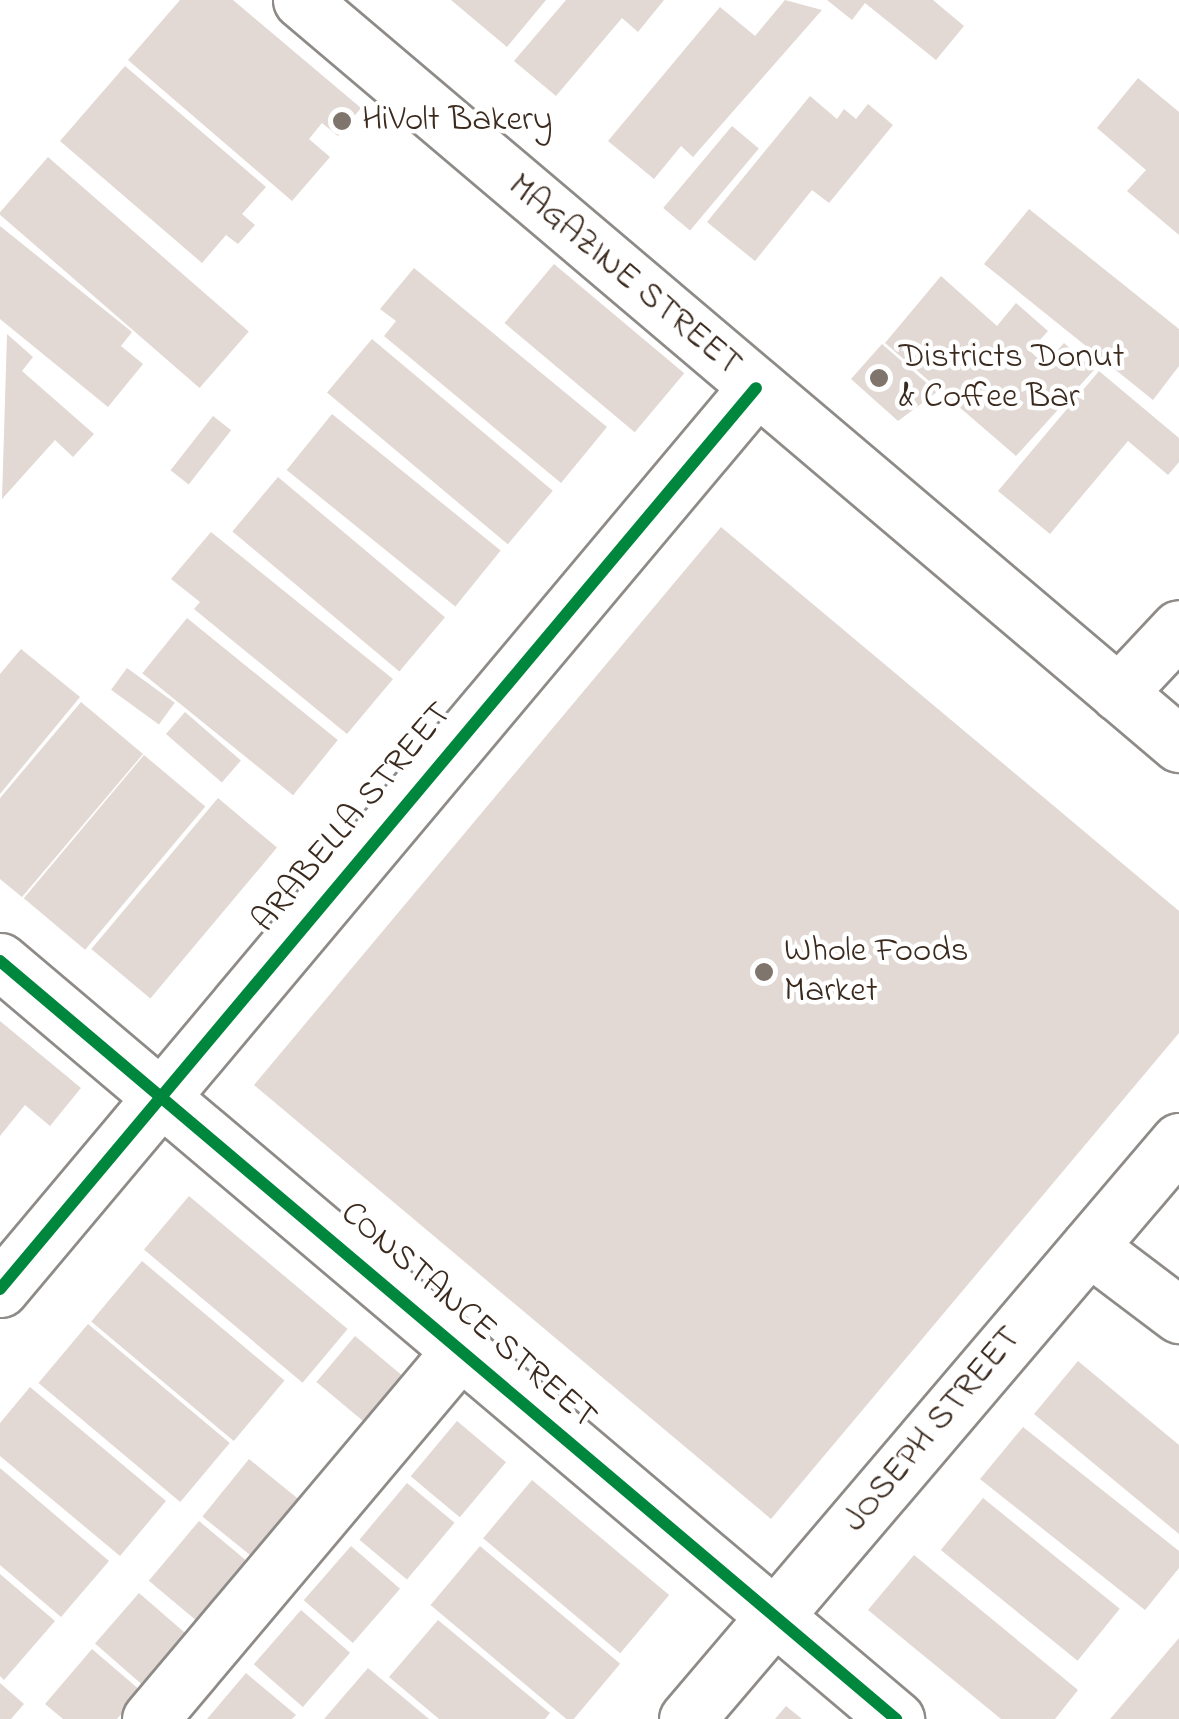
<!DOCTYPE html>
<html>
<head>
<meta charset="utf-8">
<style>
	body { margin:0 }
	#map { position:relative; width:1179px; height:1719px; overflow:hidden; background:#fff; font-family:"Indie Flower",sans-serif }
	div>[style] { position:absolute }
	.building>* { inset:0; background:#e2d8d4; transform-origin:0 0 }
	.roads { filter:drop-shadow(2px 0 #8e8b88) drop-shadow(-2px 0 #8e8b88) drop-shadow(0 2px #8e8b88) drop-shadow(0 -2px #8e8b88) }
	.minor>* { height:55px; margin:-27.5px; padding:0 27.5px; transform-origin:27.5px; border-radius:27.5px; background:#fff }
	.cycleway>* { height:12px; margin:-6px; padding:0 6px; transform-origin:6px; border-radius:6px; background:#00873e }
	.dots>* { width:28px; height:28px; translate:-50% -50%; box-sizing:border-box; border:5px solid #fff; border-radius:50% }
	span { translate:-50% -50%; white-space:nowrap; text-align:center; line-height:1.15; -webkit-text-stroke:9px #fff; paint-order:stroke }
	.poi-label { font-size:35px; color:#3b2a1e }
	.left { translate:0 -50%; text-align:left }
	.street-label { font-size:35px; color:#3b2a1e }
</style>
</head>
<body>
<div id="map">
	<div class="building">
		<i style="clip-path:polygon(180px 0,233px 0,361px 108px,338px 136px,322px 123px,309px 139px,330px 157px,292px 201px,128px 60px)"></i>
		<i style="clip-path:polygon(451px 0,546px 0,507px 47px)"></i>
		<i style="clip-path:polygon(566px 0,664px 0,638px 32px,622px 18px,556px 96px,514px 61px)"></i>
		<i style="clip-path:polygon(785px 0,822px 10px,693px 157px,681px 146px,654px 179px,608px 141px,720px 7px,755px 36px)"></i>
		<i style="clip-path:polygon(827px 0,933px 0,964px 26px,936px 60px,865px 3px,852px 20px)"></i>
		<i style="clip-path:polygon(125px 66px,266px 187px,242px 214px,255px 225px,238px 244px,226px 235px,202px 263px,60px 141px)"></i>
		<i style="clip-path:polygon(1138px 78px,1179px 112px,1179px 235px,1127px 191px,1146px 170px,1097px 128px)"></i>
		<i style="clip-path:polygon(810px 96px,837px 119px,844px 109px,856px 119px,868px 104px,893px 125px,829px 203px,812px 190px,755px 261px,707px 222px)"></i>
		<i style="left:732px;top:126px;width:35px;height:107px;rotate:40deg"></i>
		<i style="left:48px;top:157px;width:266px;height:75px;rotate:41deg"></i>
		<i style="clip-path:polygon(1029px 209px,1179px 329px,1179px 366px,1153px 400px,984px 264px)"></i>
		<i style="clip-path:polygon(0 226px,132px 332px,121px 346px,143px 364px,108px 407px,0 319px)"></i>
		<i style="left:554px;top:264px;width:170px;height:77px;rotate:40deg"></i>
		<i style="clip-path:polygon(414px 268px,607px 427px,561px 483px,384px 336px,396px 321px,380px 309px)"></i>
		<i style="clip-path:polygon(941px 276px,997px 326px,1016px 303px,1048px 331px,1030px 351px,1045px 365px,1064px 343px,1094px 370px,1016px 456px,885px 343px)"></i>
		<i style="clip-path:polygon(7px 334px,33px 357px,22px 371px,94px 434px,73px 457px,55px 440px,2px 499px)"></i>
		<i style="left:372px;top:339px;width:236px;height:70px;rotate:40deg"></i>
		<i style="clip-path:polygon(882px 344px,937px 392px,898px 421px,851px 379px)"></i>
		<i style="clip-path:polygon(1099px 371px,1179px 438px,1179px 462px,1168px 475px,1128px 441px,1050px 534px,998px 491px)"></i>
		<i style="left:332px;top:414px;width:217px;height:72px;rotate:39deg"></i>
		<i style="left:213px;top:416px;width:23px;height:69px;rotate:38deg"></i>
		<i style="left:278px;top:477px;width:218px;height:71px;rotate:40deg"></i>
		<i style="clip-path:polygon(721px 527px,1179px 911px,1179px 1033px,771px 1519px,254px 1085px)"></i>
		<i style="clip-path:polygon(211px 532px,393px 679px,347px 734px,194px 609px,200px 602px,171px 579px)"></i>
		<i style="left:187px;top:618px;width:194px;height:71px;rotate:39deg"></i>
		<i style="clip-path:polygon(21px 649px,80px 697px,0 794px,0 674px)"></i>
		<i style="left:127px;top:668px;width:59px;height:27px;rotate:36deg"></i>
		<i style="clip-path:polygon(81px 702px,143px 754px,22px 897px,0 879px,0 798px)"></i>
		<i style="left:185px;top:712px;width:74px;height:29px;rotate:41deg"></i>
		<i style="left:144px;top:755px;width:80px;height:187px;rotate:40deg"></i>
		<i style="left:218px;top:798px;width:77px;height:197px;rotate:40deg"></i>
		<i style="clip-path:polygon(0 1021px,81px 1088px,50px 1126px,25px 1105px,0 1136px)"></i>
		<i style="left:189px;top:1196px;width:207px;height:70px;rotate:40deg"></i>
		<i style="left:142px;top:1261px;width:186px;height:79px;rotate:40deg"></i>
		<i style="left:88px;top:1324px;width:185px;height:77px;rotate:40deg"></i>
		<i style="left:355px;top:1336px;width:62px;height:60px;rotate:40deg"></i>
		<i style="clip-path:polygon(1078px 1361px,1179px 1445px,1179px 1534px,1034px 1414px)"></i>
		<i style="clip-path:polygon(30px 1387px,166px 1501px,120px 1556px,0 1456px,0 1423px)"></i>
		<i style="left:457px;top:1421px;width:64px;height:72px;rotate:40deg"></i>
		<i style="clip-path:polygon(1023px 1427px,1179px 1551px,1179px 1568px,1145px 1610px,980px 1479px)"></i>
		<i style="left:249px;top:1459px;width:66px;height:74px;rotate:39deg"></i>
		<i style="clip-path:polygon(0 1468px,109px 1561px,61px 1617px,0 1565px)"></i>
		<i style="left:532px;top:1480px;width:179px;height:76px;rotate:40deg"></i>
		<i style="left:407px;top:1483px;width:62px;height:74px;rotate:40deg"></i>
		<i style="left:983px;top:1498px;width:176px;height:67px;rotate:39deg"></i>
		<i style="left:199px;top:1521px;width:67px;height:78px;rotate:40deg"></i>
		<i style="left:351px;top:1546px;width:65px;height:72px;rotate:41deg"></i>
		<i style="left:480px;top:1546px;width:183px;height:77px;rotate:40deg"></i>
		<i style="clip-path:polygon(914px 1555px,1078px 1690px,1055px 1719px,1001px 1719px,868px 1610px)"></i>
		<i style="clip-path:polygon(0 1574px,55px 1621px,4px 1680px,0 1676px)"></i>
		<i style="left:139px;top:1593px;width:63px;height:67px;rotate:41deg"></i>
		<i style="left:301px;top:1610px;width:65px;height:72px;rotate:41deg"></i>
		<i style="clip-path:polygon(438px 1620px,550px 1713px,545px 1719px,439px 1719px,389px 1677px)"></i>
		<i style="clip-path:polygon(1179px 1638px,1179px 1719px,1110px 1719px)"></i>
		<i style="clip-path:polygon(92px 1649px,141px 1691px,117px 1719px,63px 1719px,45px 1704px)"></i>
		<i style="clip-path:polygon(368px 1668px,429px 1719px,324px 1719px)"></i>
		<i style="clip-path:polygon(246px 1673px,296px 1715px,292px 1719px,207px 1719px)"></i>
		<i style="clip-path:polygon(0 1683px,24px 1704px,11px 1719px,0 1719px)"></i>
		<i style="clip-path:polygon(786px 1706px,802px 1719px,775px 1719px)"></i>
	</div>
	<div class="roads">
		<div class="minor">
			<i style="left:301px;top:0;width:1151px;rotate:40.28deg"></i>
			<i style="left:1118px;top:693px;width:89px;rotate:-46.8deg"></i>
			<i style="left:0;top:961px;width:1174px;rotate:40.23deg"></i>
			<i style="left:1089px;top:1247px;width:113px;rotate:37.1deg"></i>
			<i style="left:0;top:1289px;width:1176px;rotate:-50deg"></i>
			<i style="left:150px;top:1719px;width:483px;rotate:-49.9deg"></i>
			<i style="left:687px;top:1719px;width:759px;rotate:-49.6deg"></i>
		</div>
	</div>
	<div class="cycleway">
		<i style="left:0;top:961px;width:1174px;rotate:40.23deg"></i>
		<i style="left:0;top:1289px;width:1176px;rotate:-50deg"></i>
	</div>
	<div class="dots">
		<i style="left:342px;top:121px;background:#80756d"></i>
		<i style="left:879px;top:378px;background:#80756d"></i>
		<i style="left:764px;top:972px;background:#80756d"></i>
	</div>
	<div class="poi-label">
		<span class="left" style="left:362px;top:121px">HiVolt Bakery</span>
		<span class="left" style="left:899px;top:378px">Districts Donut<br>&amp; Coffee Bar</span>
		<span class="left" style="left:784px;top:972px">Whole Foods<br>Market</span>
	</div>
	<div class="street-label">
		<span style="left:624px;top:276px;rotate:40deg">MAGAZINE STREET</span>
		<span style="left:353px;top:818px;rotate:-50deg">ARABELLA STREET</span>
		<span style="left:468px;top:1316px;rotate:41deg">CONSTANCE STREET</span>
		<span style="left:933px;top:1430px;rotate:-50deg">JOSEPH STREET</span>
	</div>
</div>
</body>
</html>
